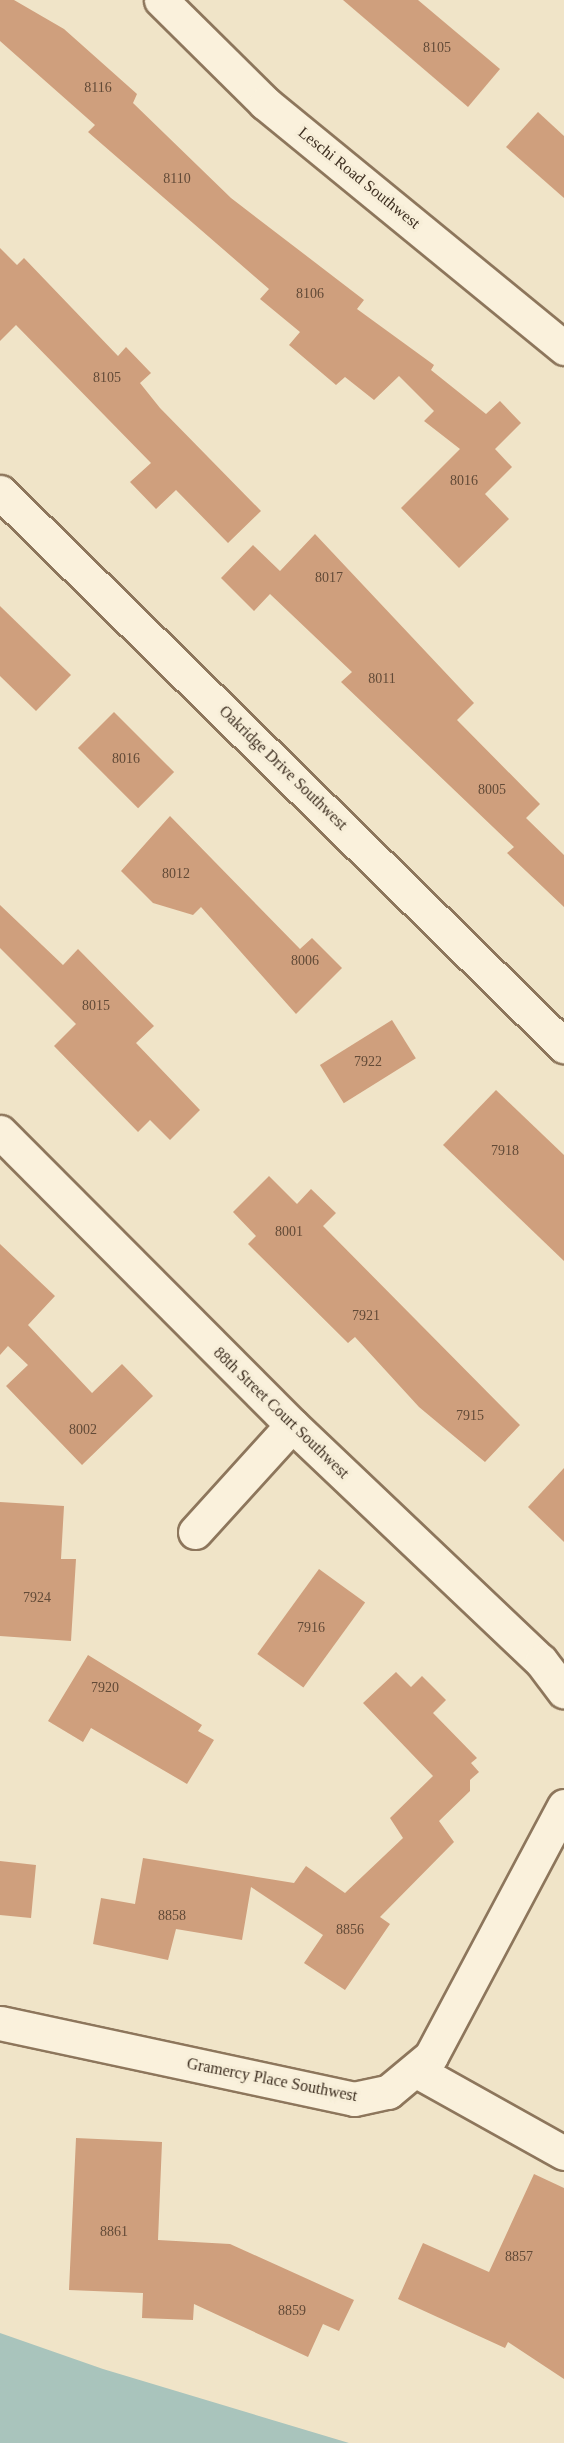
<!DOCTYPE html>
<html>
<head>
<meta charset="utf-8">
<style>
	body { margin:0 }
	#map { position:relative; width:564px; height:2443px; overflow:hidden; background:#f0e4c8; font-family:"Times New Roman",serif }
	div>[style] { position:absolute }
	.water>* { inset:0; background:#a9c4bc }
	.building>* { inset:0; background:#cf9f7d; transform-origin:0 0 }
	.roads { filter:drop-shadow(2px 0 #8d765c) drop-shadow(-2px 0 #8d765c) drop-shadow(0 2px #8d765c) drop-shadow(0 -2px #8d765c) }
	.minor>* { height:33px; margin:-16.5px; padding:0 16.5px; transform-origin:16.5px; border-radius:16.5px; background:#faf1dc }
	span { translate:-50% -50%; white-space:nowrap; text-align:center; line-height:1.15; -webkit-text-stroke:6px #f7eed8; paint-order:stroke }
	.number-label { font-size:14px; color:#624a37 }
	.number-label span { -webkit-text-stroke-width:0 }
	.street-label { font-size:16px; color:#3d2e20 }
</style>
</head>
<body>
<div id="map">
	<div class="water">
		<i style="clip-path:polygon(0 2333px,103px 2369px,349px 2443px,0 2443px)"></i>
	</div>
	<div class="building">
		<i style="clip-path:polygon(0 0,14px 0,64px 29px,137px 94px,133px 103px,231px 198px,364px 300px,357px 309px,434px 365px,431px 370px,486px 414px,500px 401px,521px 423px,495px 449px,512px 467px,485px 494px,509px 519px,459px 568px,401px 508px,460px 449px,424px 421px,434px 411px,399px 376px,374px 400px,345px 377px,336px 385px,289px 345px,300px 332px,260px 299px,269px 289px,88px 132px,95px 125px,0 41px)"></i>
		<i style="clip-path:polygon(343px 0,418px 0,500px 69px,468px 107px)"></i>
		<i style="clip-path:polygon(538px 112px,564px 136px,564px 198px,506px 147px)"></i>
		<i style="clip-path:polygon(0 248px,17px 265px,24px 258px,118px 356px,126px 347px,151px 373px,140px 383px,160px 408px,261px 511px,228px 543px,176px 490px,156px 509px,130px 482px,151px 463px,16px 325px,0 341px)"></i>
		<i style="clip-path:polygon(315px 534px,474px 703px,457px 720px,540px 804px,526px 818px,564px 855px,564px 907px,507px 853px,514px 847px,341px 682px,352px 672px,270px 594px,254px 611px,221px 578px,253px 545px,280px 571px)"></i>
		<i style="clip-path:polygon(0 606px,71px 675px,36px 711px,0 676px)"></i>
		<i style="left:114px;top:712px;width:85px;height:51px;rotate:45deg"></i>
		<i style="clip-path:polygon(170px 816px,300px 949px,312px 938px,342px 968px,296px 1014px,201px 907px,193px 915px,153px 903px,121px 871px)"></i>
		<i style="clip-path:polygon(0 905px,63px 965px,78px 949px,154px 1026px,136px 1043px,200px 1110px,170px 1140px,150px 1120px,138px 1132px,54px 1046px,76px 1024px,0 948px)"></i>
		<i style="left:392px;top:1020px;width:45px;height:85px;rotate:58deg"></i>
		<i style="clip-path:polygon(496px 1090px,564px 1155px,564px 1261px,443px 1145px)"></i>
		<i style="clip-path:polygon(269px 1176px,297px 1204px,311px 1189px,336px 1213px,323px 1226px,520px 1425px,485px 1462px,419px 1407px,355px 1337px,348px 1343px,248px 1244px,256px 1236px,233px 1212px)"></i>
		<i style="clip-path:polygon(0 1244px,55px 1296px,28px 1325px,92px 1393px,122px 1364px,153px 1396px,82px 1465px,6px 1386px,28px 1365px,8px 1346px,0 1355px)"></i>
		<i style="clip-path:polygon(564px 1468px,564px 1542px,528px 1507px)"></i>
		<i style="clip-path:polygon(0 1502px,64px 1506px,61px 1559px,76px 1559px,71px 1641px,0 1636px)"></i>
		<i style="left:319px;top:1569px;width:57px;height:105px;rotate:36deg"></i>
		<i style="clip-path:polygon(88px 1655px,202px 1725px,198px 1731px,214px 1740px,187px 1784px,91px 1728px,83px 1742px,48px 1721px)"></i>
		<i style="clip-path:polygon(396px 1672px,411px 1687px,422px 1676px,446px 1700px,433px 1713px,477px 1758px,471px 1763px,479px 1772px,470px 1780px,470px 1791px,439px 1821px,454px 1842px,380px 1917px,390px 1924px,345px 1990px,304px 1963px,323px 1935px,251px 1887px,242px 1940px,176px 1929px,168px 1960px,93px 1944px,101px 1898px,135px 1904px,143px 1858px,294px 1883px,306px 1866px,345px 1893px,403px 1838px,390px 1818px,433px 1776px,363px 1703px)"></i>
		<i style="clip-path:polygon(0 1861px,36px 1865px,31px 1918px,0 1915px)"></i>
		<i style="clip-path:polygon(76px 2138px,162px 2142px,158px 2240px,230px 2244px,354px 2300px,339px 2331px,323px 2324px,308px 2357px,194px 2304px,193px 2320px,142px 2318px,143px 2293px,69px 2290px)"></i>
		<i style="clip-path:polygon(534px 2174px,564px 2188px,564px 2379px,508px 2342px,505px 2348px,398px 2299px,423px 2243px,489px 2272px)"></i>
	</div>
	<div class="roads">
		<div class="minor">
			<i style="left:161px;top:0;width:146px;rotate:44.7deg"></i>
			<i style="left:265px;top:103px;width:387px;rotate:39.3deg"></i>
			<i style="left:0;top:492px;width:791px;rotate:44.49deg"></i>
			<i style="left:0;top:1132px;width:414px;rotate:45.1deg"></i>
			<i style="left:292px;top:1425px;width:343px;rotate:43.5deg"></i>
			<i style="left:541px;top:1661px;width:38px;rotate:53deg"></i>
			<i style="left:195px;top:1532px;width:144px;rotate:-47.8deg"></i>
			<i style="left:0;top:2023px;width:362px;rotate:12.1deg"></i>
			<i style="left:354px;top:2099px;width:35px;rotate:-12deg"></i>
			<i style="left:388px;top:2092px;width:56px;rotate:-39.9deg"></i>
			<i style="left:431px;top:2056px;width:283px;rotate:-62deg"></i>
			<i style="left:417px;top:2071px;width:168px;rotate:29.2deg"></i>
		</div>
	</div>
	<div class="number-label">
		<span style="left:437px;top:48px">8105</span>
		<span style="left:98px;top:88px">8116</span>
		<span style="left:177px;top:179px">8110</span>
		<span style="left:310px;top:294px">8106</span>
		<span style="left:107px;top:378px">8105</span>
		<span style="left:464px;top:481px">8016</span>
		<span style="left:329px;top:578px">8017</span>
		<span style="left:382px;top:679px">8011</span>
		<span style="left:126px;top:759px">8016</span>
		<span style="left:492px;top:790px">8005</span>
		<span style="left:176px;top:874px">8012</span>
		<span style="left:305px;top:961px">8006</span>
		<span style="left:96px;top:1006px">8015</span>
		<span style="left:368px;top:1062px">7922</span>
		<span style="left:505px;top:1151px">7918</span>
		<span style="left:289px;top:1232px">8001</span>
		<span style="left:366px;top:1316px">7921</span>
		<span style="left:470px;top:1416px">7915</span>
		<span style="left:83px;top:1430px">8002</span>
		<span style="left:37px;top:1598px">7924</span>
		<span style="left:311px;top:1628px">7916</span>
		<span style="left:105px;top:1688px">7920</span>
		<span style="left:172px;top:1916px">8858</span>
		<span style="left:350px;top:1930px">8856</span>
		<span style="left:114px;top:2232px">8861</span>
		<span style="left:519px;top:2257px">8857</span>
		<span style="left:292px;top:2311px">8859</span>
	</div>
	<div class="street-label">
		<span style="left:359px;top:178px;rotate:39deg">Leschi Road Southwest</span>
		<span style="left:283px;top:768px;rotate:44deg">Oakridge Drive Southwest</span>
		<span style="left:281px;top:1413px;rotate:44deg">88th Street Court Southwest</span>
		<span style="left:272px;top:2080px;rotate:11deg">Gramercy Place Southwest</span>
	</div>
</div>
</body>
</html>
